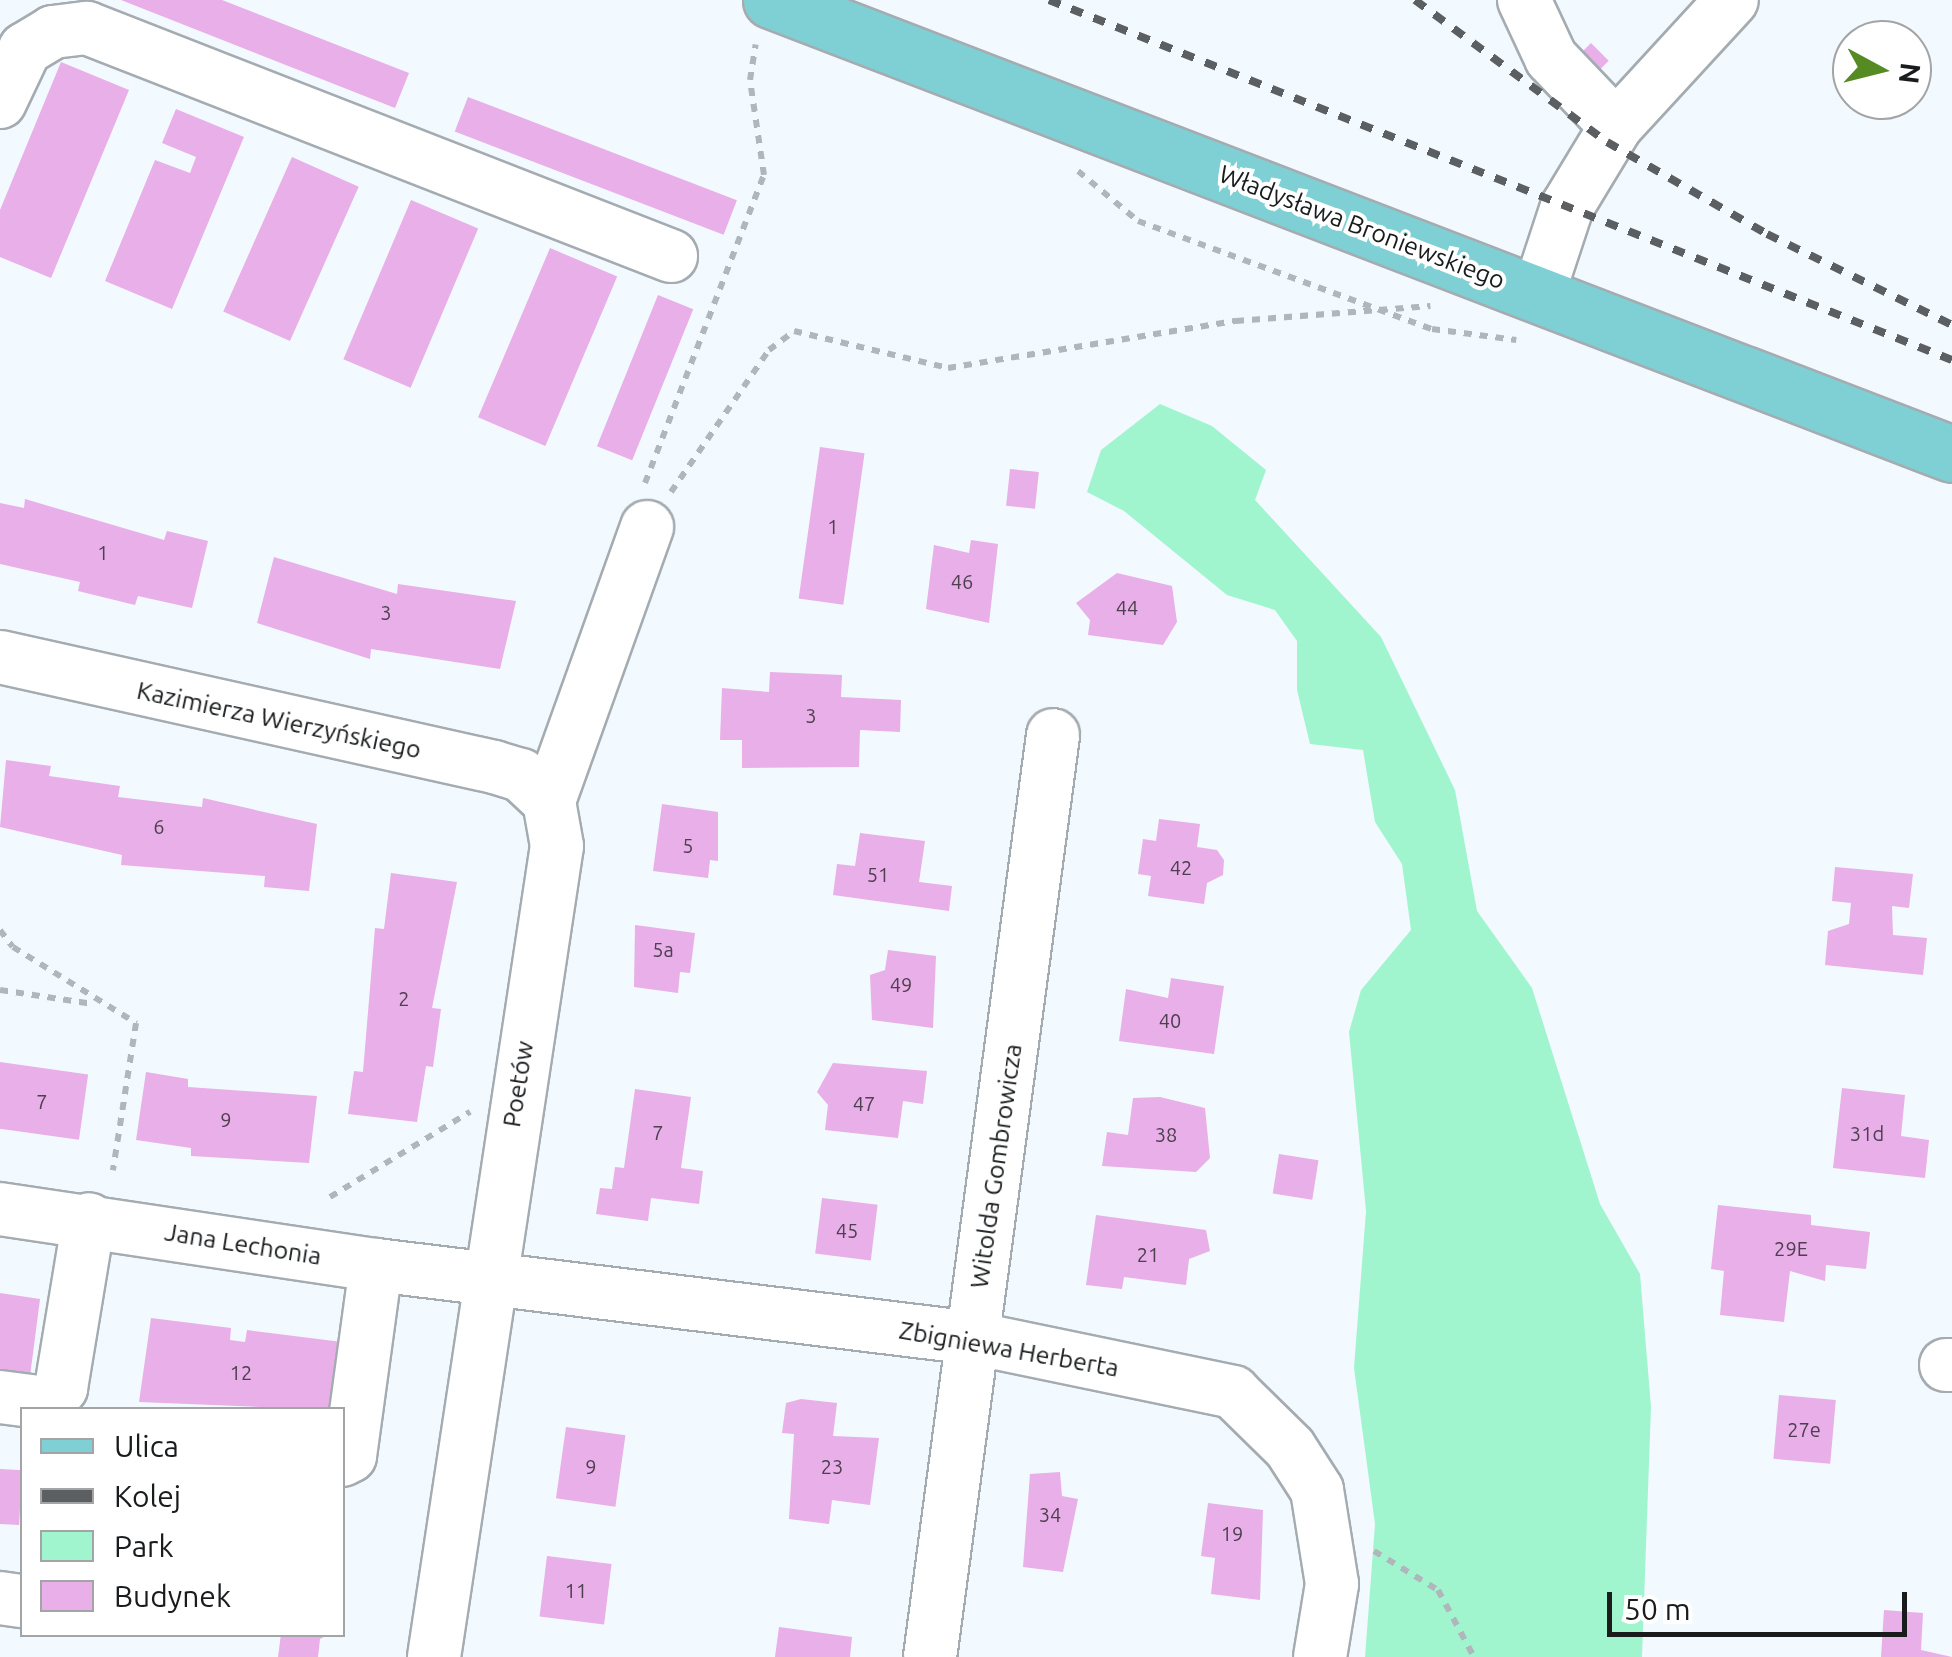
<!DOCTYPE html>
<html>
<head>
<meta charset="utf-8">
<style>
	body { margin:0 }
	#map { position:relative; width:1952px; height:1657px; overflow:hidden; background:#f2f9ff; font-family:Ubuntu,sans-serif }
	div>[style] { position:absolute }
	.green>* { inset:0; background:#a0f5ce }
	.building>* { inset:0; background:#e8afe8; transform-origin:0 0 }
	.path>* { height:6px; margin-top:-3px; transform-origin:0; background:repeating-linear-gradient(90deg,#b1b6bb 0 8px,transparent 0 16px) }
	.roads { filter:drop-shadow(2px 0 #a5acb1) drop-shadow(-2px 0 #a5acb1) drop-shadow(0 2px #a5acb1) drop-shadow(0 -2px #a5acb1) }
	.minor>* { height:52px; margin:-26px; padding:0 26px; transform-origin:26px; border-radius:26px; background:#fff }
	.major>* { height:55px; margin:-27.5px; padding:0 27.5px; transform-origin:27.5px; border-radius:27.5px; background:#7fd0d4 }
	.rail>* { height:8px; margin-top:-4px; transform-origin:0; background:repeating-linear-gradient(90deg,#5b5f62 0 12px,transparent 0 24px) }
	span { translate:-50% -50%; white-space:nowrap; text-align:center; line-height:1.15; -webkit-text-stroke:8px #fff; paint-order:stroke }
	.number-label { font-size:20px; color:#4d4050 }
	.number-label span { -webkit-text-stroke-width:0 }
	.street-label { font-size:25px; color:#191b1d }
	.legend { position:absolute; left:20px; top:1407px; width:325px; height:230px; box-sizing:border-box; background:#fff; border:2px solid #a3a4a5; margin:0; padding:12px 18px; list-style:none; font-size:30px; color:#191b1d }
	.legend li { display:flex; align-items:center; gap:20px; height:50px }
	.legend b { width:50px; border:2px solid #a3a4a5 }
	.north { position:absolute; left:1832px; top:20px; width:100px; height:100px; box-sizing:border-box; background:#fff; border:2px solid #a3a4a5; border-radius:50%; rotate:97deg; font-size:28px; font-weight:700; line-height:40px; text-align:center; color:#191b1d }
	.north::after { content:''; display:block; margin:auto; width:35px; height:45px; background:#568b23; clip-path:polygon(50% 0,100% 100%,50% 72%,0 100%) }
	.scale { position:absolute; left:1607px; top:1592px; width:300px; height:45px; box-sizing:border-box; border:5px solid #191b1d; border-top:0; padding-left:12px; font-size:30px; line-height:35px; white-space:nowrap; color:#191b1d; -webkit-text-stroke:8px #fff; paint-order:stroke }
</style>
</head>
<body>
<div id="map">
	<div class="green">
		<i style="clip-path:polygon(1160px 404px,1212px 426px,1266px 470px,1255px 500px,1381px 637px,1455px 790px,1477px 911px,1532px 988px,1600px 1204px,1640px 1274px,1651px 1407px,1642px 1657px,1365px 1657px,1375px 1524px,1354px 1368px,1366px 1211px,1349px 1032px,1361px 990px,1411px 930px,1402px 864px,1375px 822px,1363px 750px,1310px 744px,1297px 690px,1297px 641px,1275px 610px,1227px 595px,1124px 511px,1087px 492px,1101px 450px)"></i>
	</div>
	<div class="building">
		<i style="clip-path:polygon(121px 0,222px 0,409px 73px,395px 108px)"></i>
		<i style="left:1591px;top:43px;width:25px;height:30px;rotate:45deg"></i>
		<i style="clip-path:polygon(61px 62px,129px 90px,51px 278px,0 257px,0 210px)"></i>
		<i style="left:468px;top:97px;width:288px;height:37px;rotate:21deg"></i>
		<i style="clip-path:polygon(176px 109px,244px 137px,172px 309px,105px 281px,155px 160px,190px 173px,196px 157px,162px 143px)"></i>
		<i style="left:292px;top:157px;width:73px;height:169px;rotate:24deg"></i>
		<i style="left:411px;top:200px;width:73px;height:173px;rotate:23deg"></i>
		<i style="left:550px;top:248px;width:73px;height:184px;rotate:23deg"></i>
		<i style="left:658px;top:295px;width:38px;height:163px;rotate:22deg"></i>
		<i style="left:820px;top:447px;width:45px;height:153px;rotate:8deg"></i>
		<i style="left:1010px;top:469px;width:29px;height:37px;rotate:6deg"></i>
		<i style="clip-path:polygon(25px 499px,164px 540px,167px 531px,208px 541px,192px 608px,138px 596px,135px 605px,78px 591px,80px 582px,0 564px,0 503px,24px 508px)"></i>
		<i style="clip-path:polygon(971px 540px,998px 544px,989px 623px,926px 609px,934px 545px,969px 553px)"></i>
		<i style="clip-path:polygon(274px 557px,397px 594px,398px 584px,516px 601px,500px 669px,371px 649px,370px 659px,257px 623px)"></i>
		<i style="clip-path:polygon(1117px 573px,1172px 586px,1177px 622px,1163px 645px,1088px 635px,1090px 620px,1076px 603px)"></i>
		<i style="clip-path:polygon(770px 672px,842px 675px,841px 697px,901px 700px,900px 732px,860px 730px,859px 767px,742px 768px,742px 740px,720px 740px,722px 688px,769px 692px)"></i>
		<i style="clip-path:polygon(6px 760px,51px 766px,49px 776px,120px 786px,118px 797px,202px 807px,203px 798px,317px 824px,309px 891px,264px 887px,265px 876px,121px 865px,122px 855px,0 827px)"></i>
		<i style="clip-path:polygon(662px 804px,718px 812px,718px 861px,710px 860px,708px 878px,653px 871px)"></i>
		<i style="clip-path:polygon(1159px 819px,1200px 824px,1197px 847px,1217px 850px,1224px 860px,1223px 875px,1207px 883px,1204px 904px,1148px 896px,1151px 876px,1138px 874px,1143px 839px,1156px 841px)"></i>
		<i style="clip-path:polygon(860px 833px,925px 841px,919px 882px,952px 886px,949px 911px,833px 895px,837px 864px,855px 866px)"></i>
		<i style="clip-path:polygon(1835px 867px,1913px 874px,1909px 908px,1892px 906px,1893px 935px,1927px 938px,1923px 975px,1825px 965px,1828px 931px,1849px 924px,1851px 903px,1832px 901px)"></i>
		<i style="clip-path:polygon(391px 873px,457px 882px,432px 1008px,441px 1009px,433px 1067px,426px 1066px,417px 1122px,348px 1114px,354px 1071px,363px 1072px,375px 928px,384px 929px)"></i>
		<i style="clip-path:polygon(635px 925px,695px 933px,690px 973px,680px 972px,678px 993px,634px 987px)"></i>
		<i style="clip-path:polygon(888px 950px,936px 956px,933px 1028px,872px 1020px,870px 975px,885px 970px)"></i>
		<i style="clip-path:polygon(1171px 978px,1224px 986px,1214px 1054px,1119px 1041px,1126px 989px,1168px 998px)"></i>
		<i style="left:0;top:1062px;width:89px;height:66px;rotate:8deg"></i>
		<i style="clip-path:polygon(833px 1063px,927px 1071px,923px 1104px,903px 1101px,898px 1138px,825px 1130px,828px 1105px,817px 1092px)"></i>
		<i style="clip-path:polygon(146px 1072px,188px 1079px,188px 1087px,317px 1096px,309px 1163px,191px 1156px,191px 1148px,136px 1140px)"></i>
		<i style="clip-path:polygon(1842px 1088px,1905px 1095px,1901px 1136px,1929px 1140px,1925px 1178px,1833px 1168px)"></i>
		<i style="clip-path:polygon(635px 1089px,691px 1097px,681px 1168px,703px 1171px,699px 1204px,651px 1198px,648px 1221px,596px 1214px,600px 1188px,612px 1189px,615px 1167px,624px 1168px)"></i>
		<i style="clip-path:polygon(1160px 1097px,1205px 1108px,1210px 1158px,1196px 1172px,1102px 1166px,1107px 1132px,1128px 1135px,1133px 1098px)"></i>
		<i style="left:1279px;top:1154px;width:40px;height:40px;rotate:9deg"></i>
		<i style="left:822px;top:1198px;width:56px;height:56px;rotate:7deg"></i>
		<i style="clip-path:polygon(1718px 1205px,1811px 1215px,1811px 1225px,1870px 1232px,1866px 1269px,1826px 1265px,1825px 1281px,1790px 1271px,1784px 1322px,1720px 1315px,1724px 1271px,1711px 1269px)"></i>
		<i style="clip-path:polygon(1096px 1215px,1206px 1230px,1210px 1251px,1189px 1259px,1186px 1285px,1124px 1277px,1122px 1289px,1086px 1285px)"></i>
		<i style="clip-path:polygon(0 1293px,40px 1299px,29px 1384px,0 1380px)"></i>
		<i style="clip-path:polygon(151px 1318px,231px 1328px,230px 1340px,245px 1342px,247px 1330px,342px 1342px,334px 1410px,139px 1402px)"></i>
		<i style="left:1779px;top:1395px;width:57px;height:64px;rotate:5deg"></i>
		<i style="clip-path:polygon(801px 1399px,837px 1403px,833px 1436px,879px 1438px,870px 1505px,832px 1500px,829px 1524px,789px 1519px,794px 1434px,782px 1433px,786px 1403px)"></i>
		<i style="left:566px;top:1427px;width:60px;height:72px;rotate:8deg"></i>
		<i style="left:0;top:1469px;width:22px;height:55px;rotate:3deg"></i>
		<i style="clip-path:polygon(1060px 1472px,1062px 1496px,1078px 1499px,1063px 1572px,1023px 1567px,1030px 1474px)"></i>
		<i style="clip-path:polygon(1208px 1503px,1263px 1510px,1260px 1600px,1211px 1594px,1215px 1558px,1201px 1556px)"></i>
		<i style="left:547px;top:1556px;width:65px;height:61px;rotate:7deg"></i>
		<i style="clip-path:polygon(1884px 1610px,1923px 1613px,1921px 1650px,1952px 1657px,1881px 1657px)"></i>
		<i style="clip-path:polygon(779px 1627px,852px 1637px,850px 1657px,775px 1657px)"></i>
		<i style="clip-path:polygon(281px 1634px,329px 1634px,320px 1639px,318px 1657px,278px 1657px)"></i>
	</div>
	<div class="path">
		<i style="left:1078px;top:171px;width:78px;rotate:39.8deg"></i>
		<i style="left:1138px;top:221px;width:313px;rotate:20.2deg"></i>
		<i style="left:1432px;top:329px;width:85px;rotate:7.5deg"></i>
		<i style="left:645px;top:483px;width:330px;rotate:-68.9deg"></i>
		<i style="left:764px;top:175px;width:96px;rotate:-98.4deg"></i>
		<i style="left:750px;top:80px;width:36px;rotate:-81deg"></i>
		<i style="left:671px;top:492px;width:173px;rotate:-55.4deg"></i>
		<i style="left:769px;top:350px;width:31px;rotate:-37deg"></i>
		<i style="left:794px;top:331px;width:158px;rotate:13.5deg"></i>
		<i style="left:948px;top:368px;width:292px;rotate:-9.3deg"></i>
		<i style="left:1236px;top:321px;width:195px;rotate:-4.4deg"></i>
		<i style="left:0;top:930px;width:21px;rotate:53deg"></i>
		<i style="left:13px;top:947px;width:145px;rotate:31.7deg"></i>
		<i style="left:136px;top:1023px;width:149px;rotate:98.9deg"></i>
		<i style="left:0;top:990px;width:94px;rotate:8.6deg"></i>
		<i style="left:330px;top:1197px;width:164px;rotate:-31.3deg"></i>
		<i style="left:1374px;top:1551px;width:75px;rotate:31.4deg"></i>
		<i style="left:1438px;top:1590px;width:76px;rotate:61.8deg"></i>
	</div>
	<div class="roads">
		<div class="minor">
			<i style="left:1524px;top:0;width:64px;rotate:65deg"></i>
			<i style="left:1551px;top:58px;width:94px;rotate:46.3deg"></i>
			<i style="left:0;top:102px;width:59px;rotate:-64.7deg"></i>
			<i style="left:25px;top:49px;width:33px;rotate:-31deg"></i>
			<i style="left:53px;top:32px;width:34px;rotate:-7deg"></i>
			<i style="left:87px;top:28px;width:627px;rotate:21.33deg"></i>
			<i style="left:1538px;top:295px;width:93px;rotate:-71.8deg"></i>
			<i style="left:1567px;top:207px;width:95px;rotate:-58.8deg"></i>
			<i style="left:1616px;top:126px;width:171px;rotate:-47.4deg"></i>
			<i style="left:0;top:657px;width:506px;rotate:12.55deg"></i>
			<i style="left:494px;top:767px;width:28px;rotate:17deg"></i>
			<i style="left:521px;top:775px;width:38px;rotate:43deg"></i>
			<i style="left:0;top:1209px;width:380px;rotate:8.5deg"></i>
			<i style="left:376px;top:1265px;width:601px;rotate:6.97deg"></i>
			<i style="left:973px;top:1338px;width:266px;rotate:11.7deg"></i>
			<i style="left:1233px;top:1392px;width:80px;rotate:44.5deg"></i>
			<i style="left:1290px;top:1448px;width:50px;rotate:57.3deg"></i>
			<i style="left:1317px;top:1490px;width:95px;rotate:80.9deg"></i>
			<i style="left:1332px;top:1584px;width:74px;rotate:99.3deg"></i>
			<i style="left:1946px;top:1365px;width:6px"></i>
			<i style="left:0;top:1397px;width:47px;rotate:7.3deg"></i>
			<i style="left:47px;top:1403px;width:21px;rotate:-47deg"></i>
			<i style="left:61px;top:1388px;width:171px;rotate:-80.6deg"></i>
			<i style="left:342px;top:1460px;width:9px;rotate:-27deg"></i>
			<i style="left:350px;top:1456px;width:193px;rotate:-82.2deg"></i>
			<i style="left:0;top:1598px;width:22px;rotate:8deg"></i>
			<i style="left:434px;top:1657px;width:820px;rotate:-81.38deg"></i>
			<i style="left:557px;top:846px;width:46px;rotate:-100.1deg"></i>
			<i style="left:549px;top:801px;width:291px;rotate:-70.3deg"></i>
			<i style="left:930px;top:1657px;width:930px;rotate:-82.4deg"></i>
		</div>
		<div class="major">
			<i style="left:771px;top:0;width:1265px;rotate:21.03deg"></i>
		</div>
	</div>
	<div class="rail">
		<i style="left:1049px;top:0;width:972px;rotate:21.74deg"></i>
		<i style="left:1415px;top:0;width:239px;rotate:36.5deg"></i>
		<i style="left:1607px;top:142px;width:185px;rotate:29.9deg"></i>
		<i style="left:1767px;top:234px;width:206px;rotate:26.2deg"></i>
	</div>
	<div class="number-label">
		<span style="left:833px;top:526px">1</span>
		<span style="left:103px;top:552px">1</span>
		<span style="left:962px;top:581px">46</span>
		<span style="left:1127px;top:607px">44</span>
		<span style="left:386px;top:612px">3</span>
		<span style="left:811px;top:715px">3</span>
		<span style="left:159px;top:826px">6</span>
		<span style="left:688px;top:845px">5</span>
		<span style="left:1181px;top:867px">42</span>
		<span style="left:878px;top:874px">51</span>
		<span style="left:663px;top:949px">5a</span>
		<span style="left:901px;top:984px">49</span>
		<span style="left:404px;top:998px">2</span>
		<span style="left:1170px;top:1020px">40</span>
		<span style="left:42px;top:1101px">7</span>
		<span style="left:864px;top:1103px">47</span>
		<span style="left:226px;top:1119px">9</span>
		<span style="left:658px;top:1132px">7</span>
		<span style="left:1867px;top:1133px">31d</span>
		<span style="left:1166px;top:1134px">38</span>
		<span style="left:847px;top:1230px">45</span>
		<span style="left:1791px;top:1248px">29E</span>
		<span style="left:1148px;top:1254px">21</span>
		<span style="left:241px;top:1372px">12</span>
		<span style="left:1804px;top:1429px">27e</span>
		<span style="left:591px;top:1466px">9</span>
		<span style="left:832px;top:1466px">23</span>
		<span style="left:1050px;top:1514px">34</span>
		<span style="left:1232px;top:1533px">19</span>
		<span style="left:576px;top:1590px">11</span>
	</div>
	<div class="street-label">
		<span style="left:1362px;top:227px;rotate:21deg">Władysława Broniewskiego</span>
		<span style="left:279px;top:720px;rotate:12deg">Kazimierza Wierzyńskiego</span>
		<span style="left:518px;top:1084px;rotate:-81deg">Poetów</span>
		<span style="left:996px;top:1166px;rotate:-82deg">Witolda Gombrowicza</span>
		<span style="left:243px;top:1244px;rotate:9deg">Jana Lechonia</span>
		<span style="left:1009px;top:1349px;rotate:10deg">Zbigniewa Herberta</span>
	</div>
	<ul class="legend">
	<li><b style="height:12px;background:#7fd0d4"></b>Ulica</li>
	<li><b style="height:12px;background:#5b5f62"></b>Kolej</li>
	<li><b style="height:28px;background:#a0f5ce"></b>Park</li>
	<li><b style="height:28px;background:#e8afe8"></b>Budynek</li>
	</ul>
	<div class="north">N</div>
	<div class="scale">50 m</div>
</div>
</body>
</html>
